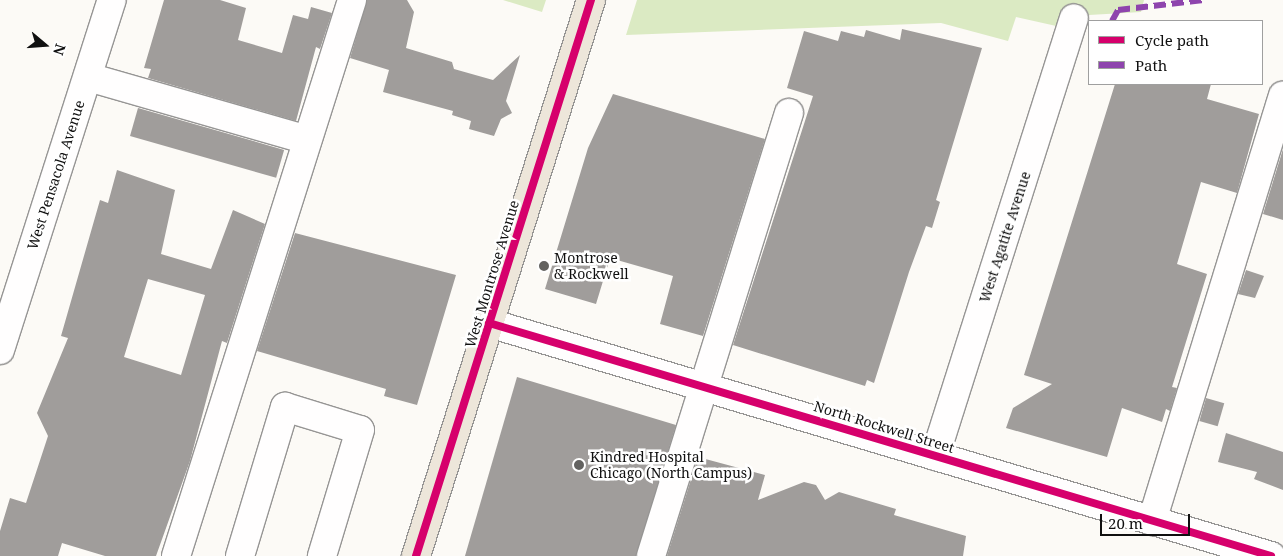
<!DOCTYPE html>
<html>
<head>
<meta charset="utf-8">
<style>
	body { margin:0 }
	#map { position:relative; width:1283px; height:556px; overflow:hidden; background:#fcfaf6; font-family:"Noto Serif",serif }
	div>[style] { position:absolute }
	.forest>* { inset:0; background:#dbeac3 }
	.building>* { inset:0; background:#a09d9b; transform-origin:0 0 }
	.roads { filter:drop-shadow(1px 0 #969594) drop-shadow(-1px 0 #969594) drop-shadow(0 1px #969594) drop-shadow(0 -1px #969594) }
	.minor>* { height:28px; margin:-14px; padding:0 14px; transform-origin:14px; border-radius:14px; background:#fffefe }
	.major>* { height:28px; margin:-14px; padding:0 14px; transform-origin:14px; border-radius:14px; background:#ede6da }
	.quiet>* { height:6px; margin-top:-3px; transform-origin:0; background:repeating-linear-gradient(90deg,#8e44ad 0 12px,transparent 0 18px) }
	.cycleway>* { height:8px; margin:-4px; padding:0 4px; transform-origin:4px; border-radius:4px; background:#d6006c }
	.dots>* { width:14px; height:14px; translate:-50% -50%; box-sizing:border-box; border:2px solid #fff; border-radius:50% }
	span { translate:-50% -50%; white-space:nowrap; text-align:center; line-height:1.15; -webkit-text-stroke:5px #fff; paint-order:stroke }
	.street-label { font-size:14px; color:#101010 }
	.poi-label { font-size:14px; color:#101010 }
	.left { translate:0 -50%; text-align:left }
	.legend { position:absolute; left:1088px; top:20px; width:175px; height:65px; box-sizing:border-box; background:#fff; border:1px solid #9f9f9f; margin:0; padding:6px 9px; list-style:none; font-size:15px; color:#101010 }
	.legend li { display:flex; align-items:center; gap:10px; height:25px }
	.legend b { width:25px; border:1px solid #9f9f9f }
	.north { position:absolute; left:20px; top:20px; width:50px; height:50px; -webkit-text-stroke:4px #fff; paint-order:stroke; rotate:108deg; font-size:14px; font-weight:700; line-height:20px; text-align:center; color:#101010 }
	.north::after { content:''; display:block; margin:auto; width:18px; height:22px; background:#101010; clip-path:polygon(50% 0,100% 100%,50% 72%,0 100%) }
	.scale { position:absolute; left:1100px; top:514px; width:90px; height:22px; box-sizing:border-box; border:2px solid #101010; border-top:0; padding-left:6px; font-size:15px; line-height:18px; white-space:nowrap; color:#101010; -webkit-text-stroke:4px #fff; paint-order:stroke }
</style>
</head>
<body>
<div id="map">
	<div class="forest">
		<i style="clip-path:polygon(503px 0,546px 0,542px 12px)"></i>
		<i style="clip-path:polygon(637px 0,1144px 0,1141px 12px,1089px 15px,1083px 32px,1016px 17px,1008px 41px,941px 23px,626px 35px)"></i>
	</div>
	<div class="building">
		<i style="clip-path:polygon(164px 0,220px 0,246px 8px,238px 40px,282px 53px,293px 15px,308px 19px,311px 7px,332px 13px,320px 49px,316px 47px,296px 121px,148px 78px,151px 69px,144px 68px)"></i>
		<i style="clip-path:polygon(367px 0,407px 0,414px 12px,406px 48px,452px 62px,454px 69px,493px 80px,520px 55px,506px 101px,512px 113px,501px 119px,494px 136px,469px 129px,471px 121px,452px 115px,453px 111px,383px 92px,389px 70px,350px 58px)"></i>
		<i style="clip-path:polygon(902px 29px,982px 48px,936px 200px,940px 202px,932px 228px,926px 226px,909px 272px,874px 383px,867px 380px,865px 386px,733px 345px,813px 96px,787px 88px,804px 31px,838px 41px,841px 31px,864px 37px,866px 30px,900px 40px)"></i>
		<i style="clip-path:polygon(1115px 84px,1211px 84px,1207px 99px,1259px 114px,1237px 193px,1201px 182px,1177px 264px,1207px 274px,1172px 387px,1177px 388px,1170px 411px,1166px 409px,1162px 422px,1122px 408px,1107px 457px,1006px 428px,1013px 408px,1052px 384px,1024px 375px)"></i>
		<i style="clip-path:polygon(613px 94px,765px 139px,703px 336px,660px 324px,673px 276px,610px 258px,596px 304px,545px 289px,588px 148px)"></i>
		<i style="left:138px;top:108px;width:152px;height:29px;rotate:16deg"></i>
		<i style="clip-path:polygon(1283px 149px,1283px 220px,1263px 214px)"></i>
		<i style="clip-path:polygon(evenodd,117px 170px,175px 190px,161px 254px,211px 269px,233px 210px,265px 224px,227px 343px,222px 341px,190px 461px,156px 556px,105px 556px,62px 543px,58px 556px,0 556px,0 531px,10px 498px,26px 503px,48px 436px,37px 413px,68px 338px,61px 336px,100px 200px,108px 203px,117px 170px,148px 279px,205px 295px,181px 375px,124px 357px,148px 279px)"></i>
		<i style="clip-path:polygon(295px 233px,456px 275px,417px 405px,384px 396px,386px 389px,257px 351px)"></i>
		<i style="clip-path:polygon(1246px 270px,1264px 276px,1255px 298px,1238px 294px)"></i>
		<i style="clip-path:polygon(517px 377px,676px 425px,636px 556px,465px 556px)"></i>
		<i style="left:1206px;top:398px;width:19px;height:24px;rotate:16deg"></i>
		<i style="clip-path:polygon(1226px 433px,1283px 452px,1283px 490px,1254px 479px,1257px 472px,1218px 462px)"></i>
		<i style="clip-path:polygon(698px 457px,765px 475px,758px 500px,804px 482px,816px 485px,825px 500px,839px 492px,896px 509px,894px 515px,966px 536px,963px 556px,667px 556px)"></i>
	</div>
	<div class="roads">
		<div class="minor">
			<i style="left:88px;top:77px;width:228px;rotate:16deg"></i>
			<i style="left:489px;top:323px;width:816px;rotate:16.59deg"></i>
			<i style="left:0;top:350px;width:367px;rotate:-72.3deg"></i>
			<i style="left:935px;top:456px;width:459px;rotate:-72.4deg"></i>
			<i style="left:1152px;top:521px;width:445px;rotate:-72.9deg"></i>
			<i style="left:176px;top:556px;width:583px;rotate:-72.43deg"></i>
			<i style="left:240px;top:556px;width:156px;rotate:-73.2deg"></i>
			<i style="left:285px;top:407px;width:78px;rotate:17deg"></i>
			<i style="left:360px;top:430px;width:132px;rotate:106.8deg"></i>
			<i style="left:651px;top:556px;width:464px;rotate:-72.7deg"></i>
		</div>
		<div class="major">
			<i style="left:416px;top:556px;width:583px;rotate:-72.53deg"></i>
		</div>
	</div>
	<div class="quiet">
		<i style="left:1112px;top:21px;width:13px;rotate:-61deg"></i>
		<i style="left:1118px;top:10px;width:86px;rotate:-6.7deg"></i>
	</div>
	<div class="cycleway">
		<i style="left:489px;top:323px;width:816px;rotate:16.59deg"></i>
		<i style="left:416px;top:556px;width:583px;rotate:-72.53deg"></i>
	</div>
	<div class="dots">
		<i style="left:544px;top:266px;background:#636260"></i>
		<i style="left:579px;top:465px;background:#636260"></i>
	</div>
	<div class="street-label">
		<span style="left:56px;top:175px;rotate:-72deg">West Pensacola Avenue</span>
		<span style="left:1005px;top:237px;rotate:-72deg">West Agatite Avenue</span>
		<span style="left:492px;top:274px;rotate:-73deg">West Montrose Avenue</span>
		<span style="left:884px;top:427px;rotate:17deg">North Rockwell Street</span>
	</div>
	<div class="poi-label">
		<span class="left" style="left:554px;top:266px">Montrose<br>&amp; Rockwell</span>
		<span class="left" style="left:590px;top:465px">Kindred Hospital<br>Chicago (North Campus)</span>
	</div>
	<ul class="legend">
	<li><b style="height:6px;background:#d6006c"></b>Cycle path</li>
	<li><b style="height:6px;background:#8e44ad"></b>Path</li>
	</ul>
	<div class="north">N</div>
	<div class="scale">20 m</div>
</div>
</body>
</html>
